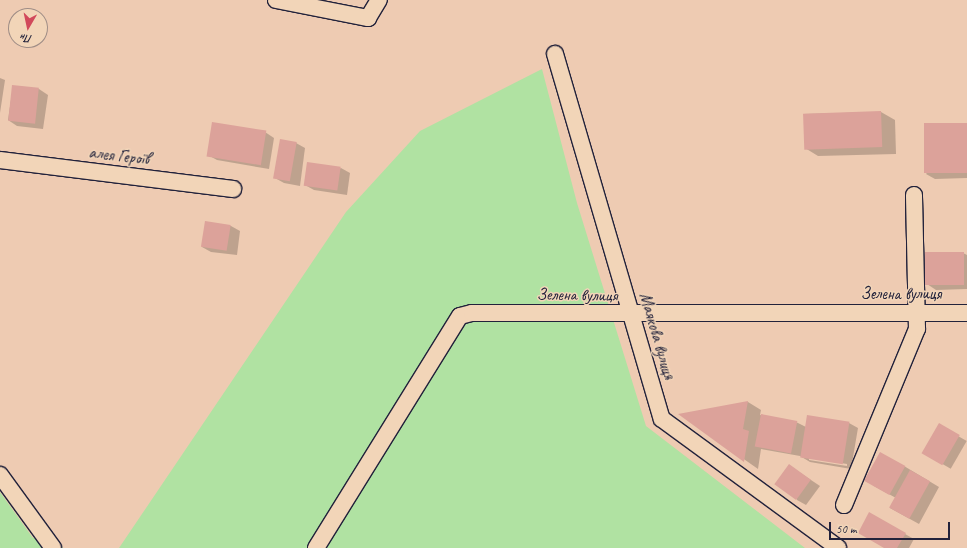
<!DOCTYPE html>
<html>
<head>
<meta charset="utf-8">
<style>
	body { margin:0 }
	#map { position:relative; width:967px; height:548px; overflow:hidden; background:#eecbb2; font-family:Caveat,sans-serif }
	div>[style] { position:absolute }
	.green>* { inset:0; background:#b0e2a2 }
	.shadow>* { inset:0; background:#0003; transform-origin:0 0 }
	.building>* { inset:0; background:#dca29a; transform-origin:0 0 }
	.roads { filter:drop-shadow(1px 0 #22223b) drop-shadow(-1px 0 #22223b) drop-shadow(0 1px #22223b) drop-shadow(0 -1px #22223b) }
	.minor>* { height:16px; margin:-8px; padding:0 8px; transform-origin:8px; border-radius:8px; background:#f2d5b8 }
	span { translate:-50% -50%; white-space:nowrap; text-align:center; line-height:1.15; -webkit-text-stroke:3px #f2d5b8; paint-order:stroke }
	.street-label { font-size:17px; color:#22223b }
	.north { position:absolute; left:8px; top:8px; width:40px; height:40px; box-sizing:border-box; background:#f2d5b8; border:1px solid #9f8d86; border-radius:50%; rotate:189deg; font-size:11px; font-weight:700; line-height:16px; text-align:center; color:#22223b }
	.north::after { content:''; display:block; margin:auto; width:14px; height:18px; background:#d1495b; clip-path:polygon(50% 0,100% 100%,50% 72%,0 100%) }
	.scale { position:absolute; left:829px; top:522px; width:121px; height:18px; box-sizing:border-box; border:2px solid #22223b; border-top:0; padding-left:5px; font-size:12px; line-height:14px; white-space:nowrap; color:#22223b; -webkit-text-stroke:3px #f2d5b8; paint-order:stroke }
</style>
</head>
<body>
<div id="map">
	<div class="green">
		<i style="clip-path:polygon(542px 69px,577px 203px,646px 426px,805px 548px,119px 548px,346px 212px,420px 131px)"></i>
		<i style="clip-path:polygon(0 492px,33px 538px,49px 527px,63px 548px,0 548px)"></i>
	</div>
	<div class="shadow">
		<i style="clip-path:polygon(0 78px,5px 80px,0 113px)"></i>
		<i style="clip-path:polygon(13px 86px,39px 89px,48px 95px,43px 129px,17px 126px,8px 120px)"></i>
		<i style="clip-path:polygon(881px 112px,895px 120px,896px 154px,818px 156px,805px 148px,804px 114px)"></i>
		<i style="clip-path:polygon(967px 124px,967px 178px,935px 179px,926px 174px)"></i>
		<i style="clip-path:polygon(265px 132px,274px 138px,269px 169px,217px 160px,208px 155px)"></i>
		<i style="clip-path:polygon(296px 143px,305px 148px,300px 186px,284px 183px,275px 178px)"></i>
		<i style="clip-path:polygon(341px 168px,350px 173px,347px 195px,314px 190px,305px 185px)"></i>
		<i style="clip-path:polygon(206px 222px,231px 226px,240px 231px,237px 255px,211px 252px,202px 247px)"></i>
		<i style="clip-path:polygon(963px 253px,967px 255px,967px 289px,936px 290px,927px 284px)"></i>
		<i style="clip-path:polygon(evenodd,748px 402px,761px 410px,760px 415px,796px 422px,806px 427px,849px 423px,858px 428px,851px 469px,810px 462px,800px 456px,761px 449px,758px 469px,681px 415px,748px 402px,809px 458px,847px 464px,847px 466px,809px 460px,809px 458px)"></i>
		<i style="left:939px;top:425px;width:32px;height:32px;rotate:30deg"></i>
		<i style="clip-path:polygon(790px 466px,820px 486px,806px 505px,797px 500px)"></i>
		<i style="clip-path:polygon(904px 466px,939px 487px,919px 524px,890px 508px,896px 498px,874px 486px)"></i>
		<i style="clip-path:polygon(869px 514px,914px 539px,909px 548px,886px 548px)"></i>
	</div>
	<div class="building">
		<i style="left:12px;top:85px;width:27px;height:36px;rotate:6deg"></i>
		<i style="left:881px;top:111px;width:36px;height:78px;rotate:88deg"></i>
		<i style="left:212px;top:122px;width:55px;height:35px;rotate:9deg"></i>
		<i style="left:967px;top:123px;width:50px;height:43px;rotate:90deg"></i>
		<i style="left:280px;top:139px;width:17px;height:40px;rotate:10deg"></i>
		<i style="left:307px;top:162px;width:34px;height:24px;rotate:8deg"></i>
		<i style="left:205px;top:221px;width:26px;height:26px;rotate:9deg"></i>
		<i style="left:925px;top:252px;width:39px;height:33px"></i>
		<i style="clip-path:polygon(748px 401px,743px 429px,749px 431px,744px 462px,678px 414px)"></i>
		<i style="left:761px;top:414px;width:37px;height:33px;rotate:11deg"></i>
		<i style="left:807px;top:415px;width:43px;height:43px;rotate:9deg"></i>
		<i style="left:939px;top:423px;width:24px;height:35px;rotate:30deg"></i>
		<i style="left:880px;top:452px;width:29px;height:33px;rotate:29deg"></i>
		<i style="left:789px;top:464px;width:27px;height:25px;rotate:36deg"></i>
		<i style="left:910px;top:470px;width:23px;height:43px;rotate:29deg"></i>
		<i style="clip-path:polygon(869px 512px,906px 533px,897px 548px,884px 548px,858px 533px)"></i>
	</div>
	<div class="roads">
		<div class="minor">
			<i style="left:276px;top:0;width:94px;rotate:11.1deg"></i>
			<i style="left:368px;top:18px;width:21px;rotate:-59deg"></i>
			<i style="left:555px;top:54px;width:380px;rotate:73.7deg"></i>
			<i style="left:662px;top:419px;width:218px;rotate:36.2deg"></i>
			<i style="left:0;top:160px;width:235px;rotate:7.1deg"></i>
			<i style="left:0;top:475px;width:90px;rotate:54deg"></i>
			<i style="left:844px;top:505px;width:191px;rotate:-67.5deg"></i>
			<i style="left:917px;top:329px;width:134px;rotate:-91.3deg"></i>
			<i style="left:316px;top:548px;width:273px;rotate:-58.2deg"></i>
			<i style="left:460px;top:316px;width:12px;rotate:-14deg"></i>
			<i style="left:472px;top:313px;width:495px"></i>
		</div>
	</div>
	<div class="street-label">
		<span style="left:119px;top:156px;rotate:7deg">алея Героїв</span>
		<span style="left:901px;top:294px">Зелена вулиця</span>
		<span style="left:577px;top:295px;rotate:1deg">Зелена вулиця</span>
		<span style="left:657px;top:336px;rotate:74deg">Маякова вулиця</span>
	</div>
	<div class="north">Пн</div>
	<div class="scale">50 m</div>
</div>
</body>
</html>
